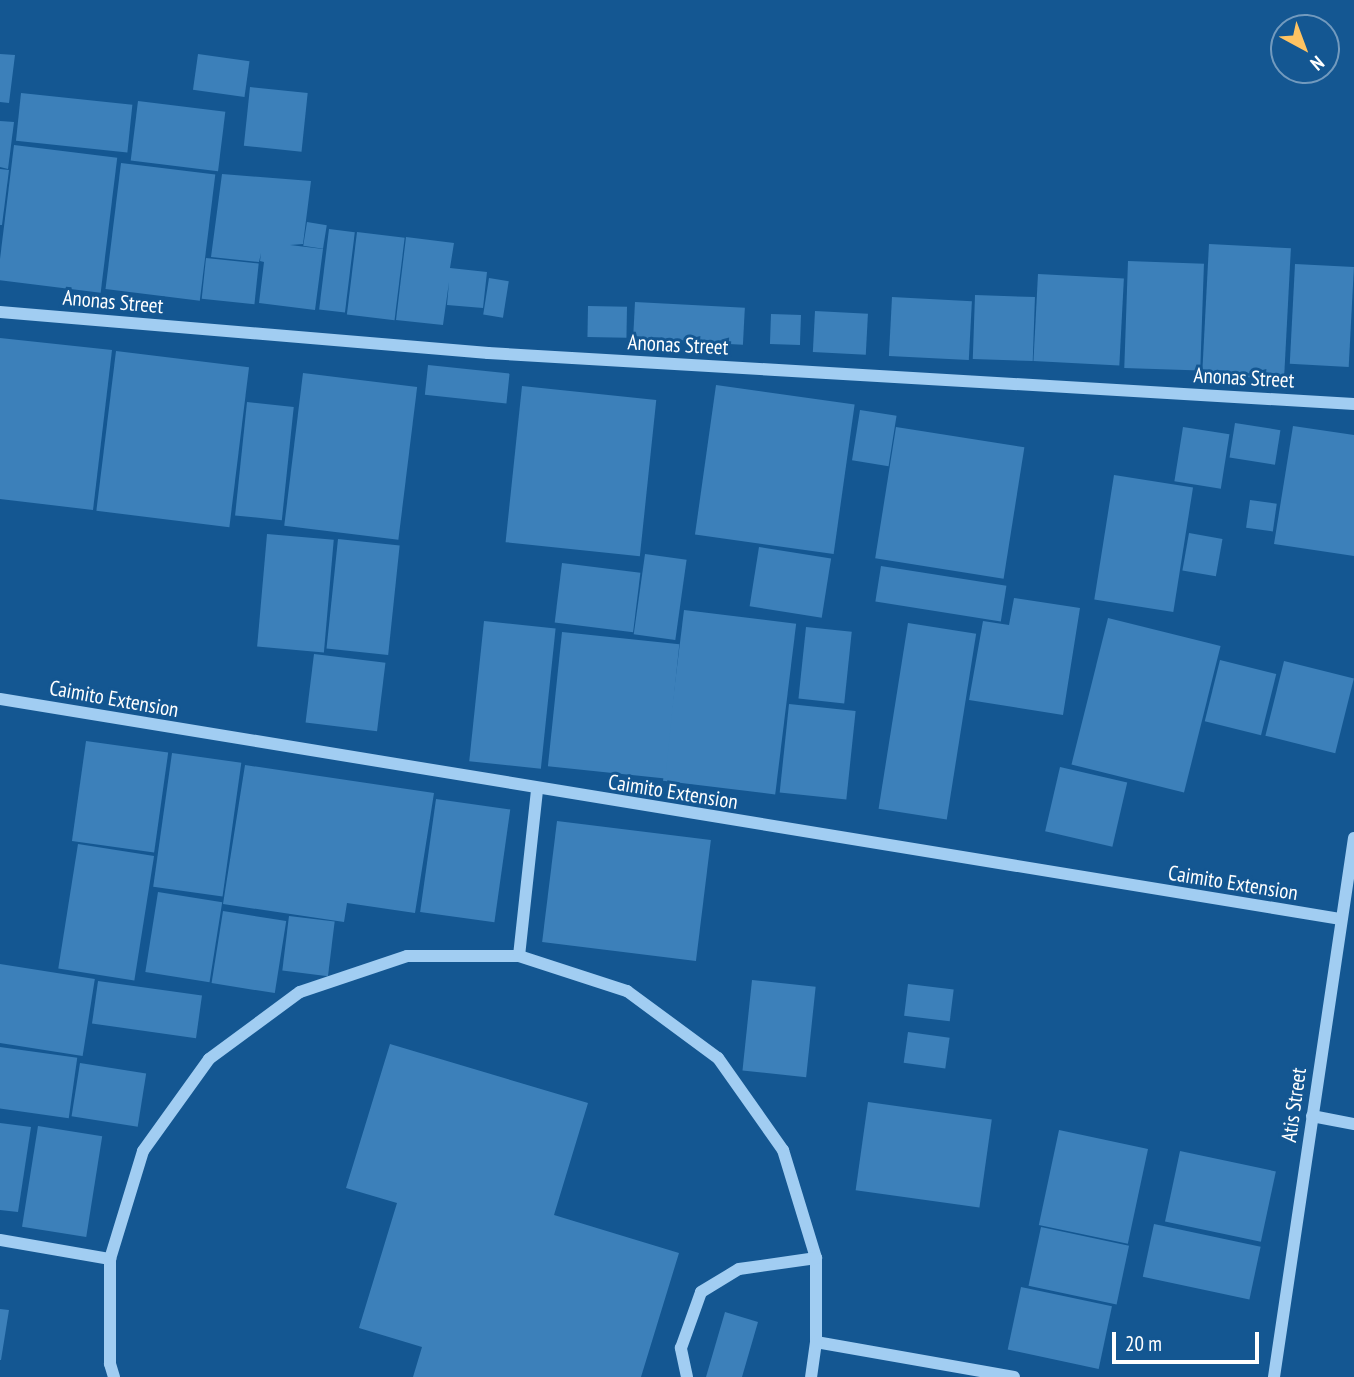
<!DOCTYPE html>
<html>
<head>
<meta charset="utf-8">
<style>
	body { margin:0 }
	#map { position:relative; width:1354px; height:1377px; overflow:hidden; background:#145792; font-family:"PT Sans Narrow",sans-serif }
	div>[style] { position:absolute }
	.building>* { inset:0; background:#3c80ba; transform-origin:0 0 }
	.minor>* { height:12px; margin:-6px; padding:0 6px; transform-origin:6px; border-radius:6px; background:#a1cdf2 }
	span { translate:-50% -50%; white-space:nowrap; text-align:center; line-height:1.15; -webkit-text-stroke:6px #145792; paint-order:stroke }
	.street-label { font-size:21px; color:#fff }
	.north { position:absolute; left:1270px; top:14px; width:70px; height:70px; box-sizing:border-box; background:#145792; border:2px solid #729abe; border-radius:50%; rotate:139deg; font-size:19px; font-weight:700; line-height:28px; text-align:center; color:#fff }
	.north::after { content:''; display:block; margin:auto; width:24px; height:32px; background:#ffc362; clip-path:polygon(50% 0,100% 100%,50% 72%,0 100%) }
	.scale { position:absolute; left:1112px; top:1332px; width:147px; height:32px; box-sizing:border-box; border:4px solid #fff; border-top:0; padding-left:9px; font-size:21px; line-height:24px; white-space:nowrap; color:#fff; -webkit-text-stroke:5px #145792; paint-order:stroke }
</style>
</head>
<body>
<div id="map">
	<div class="building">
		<i style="clip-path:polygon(0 54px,15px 55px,9px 103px,0 102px)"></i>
		<i style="left:198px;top:54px;width:52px;height:36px;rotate:8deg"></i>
		<i style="left:250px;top:87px;width:58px;height:59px;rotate:6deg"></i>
		<i style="left:21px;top:93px;width:112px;height:48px;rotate:6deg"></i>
		<i style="left:138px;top:101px;width:88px;height:60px;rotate:7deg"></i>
		<i style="clip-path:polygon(0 121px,14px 122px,8px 169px,0 167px)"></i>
		<i style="left:14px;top:145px;width:104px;height:136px;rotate:7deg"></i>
		<i style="left:121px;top:163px;width:95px;height:127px;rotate:7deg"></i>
		<i style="clip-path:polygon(0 169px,9px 170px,2px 225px,0 225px)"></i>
		<i style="clip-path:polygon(222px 174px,311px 181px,303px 244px,290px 245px,323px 249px,315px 310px,259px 303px,264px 262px,260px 261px,261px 253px,259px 262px,211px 257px)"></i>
		<i style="left:307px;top:222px;width:20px;height:24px;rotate:9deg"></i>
		<i style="left:329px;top:229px;width:26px;height:81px;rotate:7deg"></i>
		<i style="left:357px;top:232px;width:48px;height:83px;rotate:7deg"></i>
		<i style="clip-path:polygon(406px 237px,454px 243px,450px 268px,487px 272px,483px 308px,447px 305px,449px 282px,443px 325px,396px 320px)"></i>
		<i style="left:1209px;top:244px;width:82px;height:131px;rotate:3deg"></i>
		<i style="left:206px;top:258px;width:53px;height:41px;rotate:6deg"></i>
		<i style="left:1128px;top:261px;width:76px;height:107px;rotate:2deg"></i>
		<i style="left:1295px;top:264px;width:59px;height:100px;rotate:3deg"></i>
		<i style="left:1038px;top:274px;width:86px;height:87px;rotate:3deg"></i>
		<i style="left:489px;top:278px;width:20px;height:37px;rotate:9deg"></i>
		<i style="left:975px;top:295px;width:60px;height:64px;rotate:2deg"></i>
		<i style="left:892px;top:297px;width:80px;height:59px;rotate:3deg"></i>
		<i style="left:635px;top:302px;width:110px;height:37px;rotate:3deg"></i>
		<i style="left:588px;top:306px;width:39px;height:31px;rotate:1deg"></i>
		<i style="left:815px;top:311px;width:53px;height:41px;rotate:3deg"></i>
		<i style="left:771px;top:314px;width:30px;height:30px;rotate:2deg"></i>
		<i style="clip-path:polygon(0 338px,112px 350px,93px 510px,0 499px)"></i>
		<i style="left:116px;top:351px;width:134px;height:161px;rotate:7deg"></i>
		<i style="left:428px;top:365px;width:82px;height:30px;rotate:6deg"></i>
		<i style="left:303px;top:373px;width:115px;height:154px;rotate:7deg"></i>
		<i style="left:716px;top:385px;width:140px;height:151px;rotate:8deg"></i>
		<i style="left:522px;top:386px;width:135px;height:157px;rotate:6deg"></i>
		<i style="left:247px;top:402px;width:47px;height:114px;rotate:6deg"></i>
		<i style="left:860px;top:410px;width:37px;height:51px;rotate:9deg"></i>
		<i style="left:1235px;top:423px;width:46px;height:35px;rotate:9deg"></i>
		<i style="clip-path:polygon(1293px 426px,1354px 435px,1354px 556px,1274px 544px)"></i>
		<i style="left:896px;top:427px;width:130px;height:133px;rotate:9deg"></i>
		<i style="left:1183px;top:427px;width:47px;height:55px;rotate:9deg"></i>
		<i style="left:1114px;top:475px;width:80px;height:126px;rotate:9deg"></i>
		<i style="left:1250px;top:500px;width:27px;height:28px;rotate:8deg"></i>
		<i style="left:1189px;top:533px;width:34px;height:38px;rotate:10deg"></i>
		<i style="left:267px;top:534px;width:67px;height:113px;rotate:5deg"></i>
		<i style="left:338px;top:539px;width:62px;height:110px;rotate:6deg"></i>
		<i style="left:759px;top:547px;width:73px;height:60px;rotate:9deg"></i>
		<i style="left:645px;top:554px;width:42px;height:81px;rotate:8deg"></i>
		<i style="left:562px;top:563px;width:79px;height:60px;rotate:7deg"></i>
		<i style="left:881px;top:566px;width:127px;height:36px;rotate:9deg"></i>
		<i style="clip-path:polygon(1014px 598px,1080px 608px,1063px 715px,969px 700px,983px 621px,1009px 625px)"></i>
		<i style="left:684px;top:610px;width:113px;height:172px;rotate:7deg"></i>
		<i style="left:1108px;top:618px;width:116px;height:151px;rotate:14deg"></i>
		<i style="left:484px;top:621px;width:72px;height:141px;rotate:6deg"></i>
		<i style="left:908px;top:623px;width:69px;height:188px;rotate:9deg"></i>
		<i style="left:806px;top:627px;width:46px;height:72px;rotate:6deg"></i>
		<i style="left:562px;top:632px;width:118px;height:135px;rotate:6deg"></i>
		<i style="left:314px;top:654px;width:72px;height:69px;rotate:7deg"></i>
		<i style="left:1220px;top:660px;width:58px;height:63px;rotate:14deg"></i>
		<i style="left:1284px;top:661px;width:72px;height:77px;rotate:14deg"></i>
		<i style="left:789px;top:704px;width:67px;height:89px;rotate:6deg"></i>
		<i style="left:86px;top:741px;width:83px;height:101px;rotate:8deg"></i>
		<i style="left:172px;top:753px;width:70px;height:135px;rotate:8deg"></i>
		<i style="clip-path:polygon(245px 765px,434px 793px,415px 913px,347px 903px,344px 922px,223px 904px)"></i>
		<i style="left:1060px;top:767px;width:69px;height:66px;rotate:13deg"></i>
		<i style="left:436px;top:799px;width:75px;height:114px;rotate:8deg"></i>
		<i style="left:557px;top:821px;width:155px;height:122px;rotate:7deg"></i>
		<i style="left:78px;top:844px;width:77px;height:126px;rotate:9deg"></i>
		<i style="left:158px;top:892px;width:65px;height:81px;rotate:9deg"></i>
		<i style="left:223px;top:911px;width:64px;height:73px;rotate:9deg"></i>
		<i style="left:289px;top:916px;width:46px;height:55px;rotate:7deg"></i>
		<i style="left:0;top:964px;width:96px;height:78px;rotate:9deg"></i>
		<i style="left:752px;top:980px;width:64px;height:91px;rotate:6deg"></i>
		<i style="left:98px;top:981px;width:105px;height:43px;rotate:8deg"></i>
		<i style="left:908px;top:984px;width:46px;height:32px;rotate:7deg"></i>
		<i style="left:908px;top:1032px;width:42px;height:31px;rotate:8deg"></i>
		<i style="clip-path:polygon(390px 1044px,588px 1103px,554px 1215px,679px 1253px,641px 1377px,413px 1377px,422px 1347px,359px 1328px,397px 1203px,346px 1188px)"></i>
		<i style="left:0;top:1047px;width:78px;height:61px;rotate:8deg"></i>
		<i style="left:80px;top:1063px;width:67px;height:54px;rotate:9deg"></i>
		<i style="left:868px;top:1102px;width:125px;height:89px;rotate:8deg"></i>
		<i style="clip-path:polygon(0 1123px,31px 1127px,18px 1212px,0 1210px)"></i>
		<i style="left:38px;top:1126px;width:65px;height:102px;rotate:9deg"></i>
		<i style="left:1059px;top:1130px;width:91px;height:97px;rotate:12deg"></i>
		<i style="left:1180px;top:1151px;width:98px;height:72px;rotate:12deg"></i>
		<i style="left:1154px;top:1224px;width:109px;height:54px;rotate:12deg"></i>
		<i style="left:1041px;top:1227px;width:90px;height:60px;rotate:12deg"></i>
		<i style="left:1021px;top:1287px;width:93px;height:64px;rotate:12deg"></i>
		<i style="clip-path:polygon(0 1309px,9px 1310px,1px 1360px,0 1360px)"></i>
		<i style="clip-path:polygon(725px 1312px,758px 1322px,742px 1377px,706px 1377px)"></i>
	</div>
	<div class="minor">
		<i style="left:0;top:312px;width:490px;rotate:4.8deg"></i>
		<i style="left:488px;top:353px;width:868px;rotate:3.37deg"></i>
		<i style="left:0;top:699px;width:1359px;rotate:9.32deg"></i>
		<i style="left:519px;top:956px;width:168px;rotate:-83.8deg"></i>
		<i style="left:1312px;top:1116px;width:43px;rotate:10.8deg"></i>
		<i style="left:0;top:1240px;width:112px;rotate:9.8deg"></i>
		<i style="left:816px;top:1342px;width:201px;rotate:10deg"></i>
		<i style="left:114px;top:1377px;width:14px;rotate:-107deg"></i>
		<i style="left:110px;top:1364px;width:105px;rotate:-90deg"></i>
		<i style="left:110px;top:1259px;width:113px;rotate:-73deg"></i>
		<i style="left:143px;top:1151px;width:113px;rotate:-54.3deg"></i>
		<i style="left:209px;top:1059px;width:113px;rotate:-36.4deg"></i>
		<i style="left:300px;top:992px;width:113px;rotate:-18.6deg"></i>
		<i style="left:407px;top:956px;width:112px"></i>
		<i style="left:519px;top:956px;width:114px;rotate:18deg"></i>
		<i style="left:627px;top:991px;width:113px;rotate:36.4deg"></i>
		<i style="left:718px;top:1058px;width:113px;rotate:54.8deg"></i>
		<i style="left:783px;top:1150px;width:113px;rotate:73deg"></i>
		<i style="left:816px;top:1258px;width:84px;rotate:90deg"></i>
		<i style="left:816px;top:1342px;width:35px;rotate:98deg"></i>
		<i style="left:687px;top:1377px;width:30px;rotate:-102deg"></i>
		<i style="left:681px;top:1348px;width:59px;rotate:-70.3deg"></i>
		<i style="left:701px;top:1292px;width:44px;rotate:-31.2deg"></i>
		<i style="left:739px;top:1269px;width:78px;rotate:-8.1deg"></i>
		<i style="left:1274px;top:1377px;width:545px;rotate:-81.56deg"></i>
	</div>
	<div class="street-label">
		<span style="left:113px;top:302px;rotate:5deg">Anonas Street</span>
		<span style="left:678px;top:345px;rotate:3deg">Anonas Street</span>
		<span style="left:1244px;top:378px;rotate:3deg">Anonas Street</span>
		<span style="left:114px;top:699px;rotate:10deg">Caimito Extension</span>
		<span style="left:673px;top:792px;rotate:9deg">Caimito Extension</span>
		<span style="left:1233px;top:883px;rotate:9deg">Caimito Extension</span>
		<span style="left:1294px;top:1105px;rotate:-82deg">Atis Street</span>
	</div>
	<div class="north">N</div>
	<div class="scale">20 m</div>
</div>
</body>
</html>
